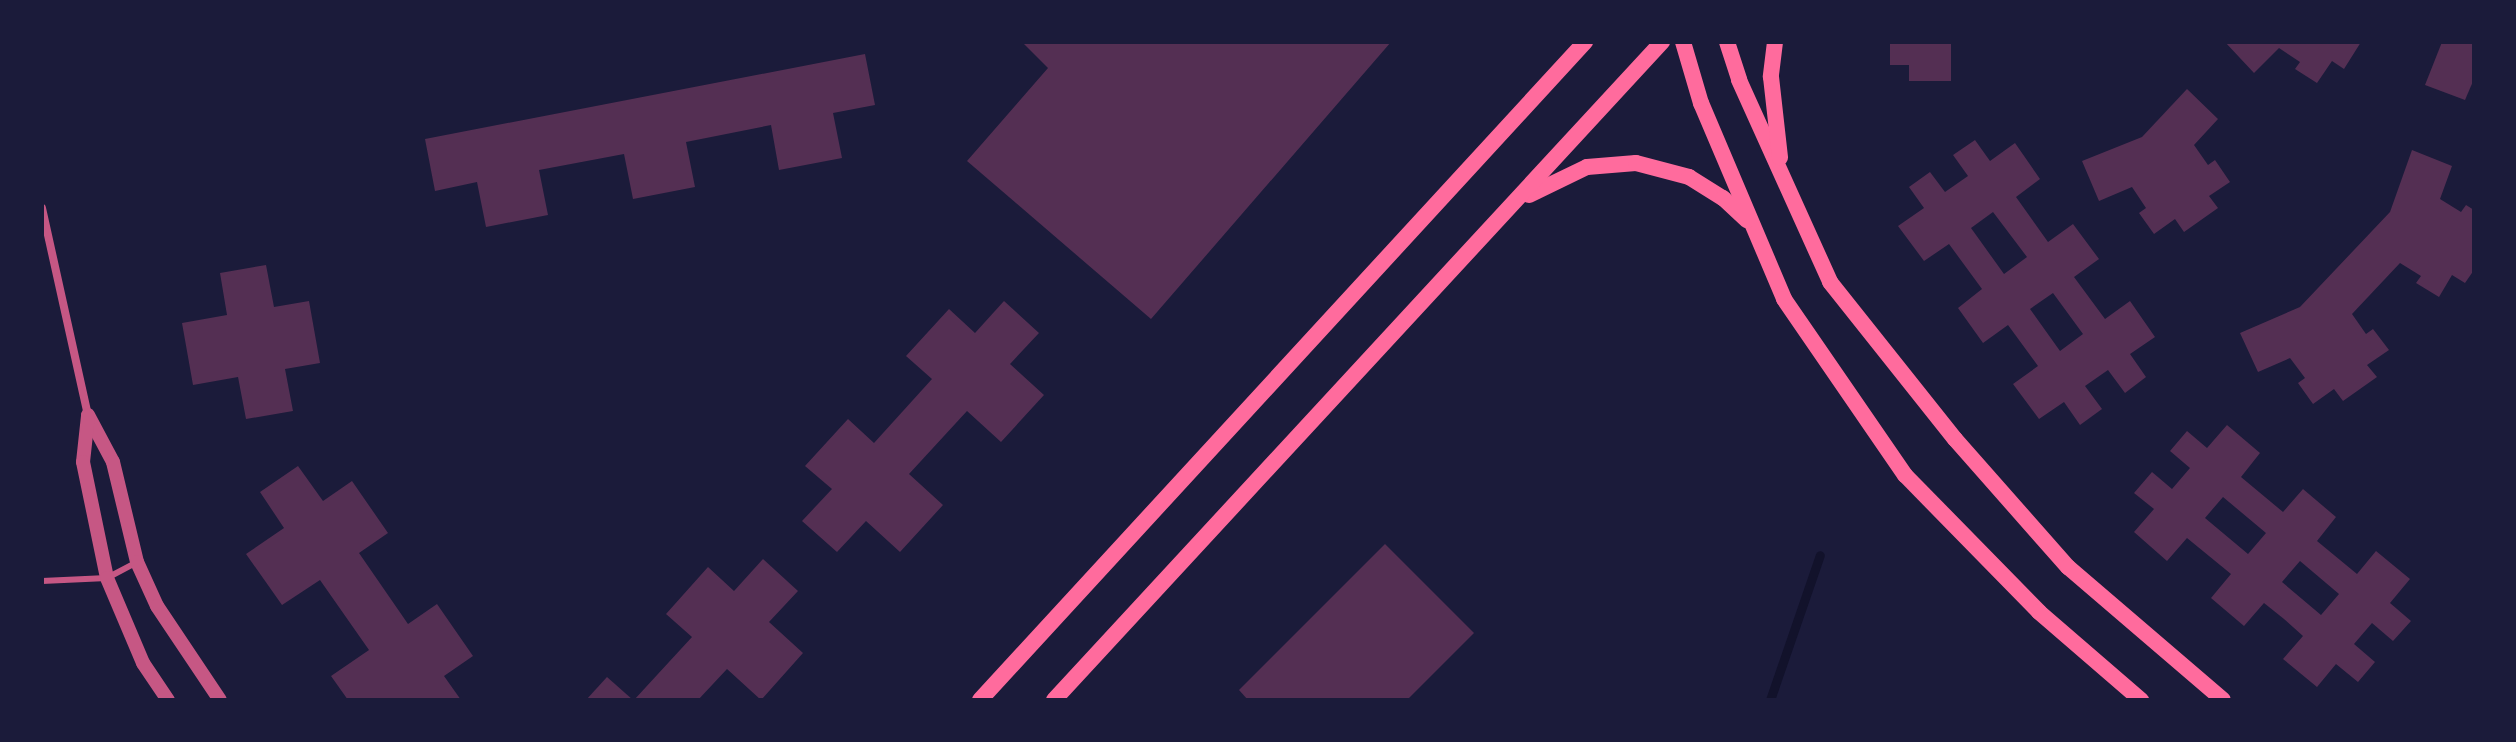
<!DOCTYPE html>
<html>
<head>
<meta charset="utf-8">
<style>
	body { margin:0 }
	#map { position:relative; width:2516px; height:742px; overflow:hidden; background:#1b1b3a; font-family:Figtree,sans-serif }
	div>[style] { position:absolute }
	.stream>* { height:9px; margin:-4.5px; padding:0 4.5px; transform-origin:4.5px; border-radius:4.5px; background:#12122b }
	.building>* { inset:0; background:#542f53 }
	.service>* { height:6px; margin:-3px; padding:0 3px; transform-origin:3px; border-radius:3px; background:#c65784 }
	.minor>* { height:8px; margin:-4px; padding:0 4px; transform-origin:4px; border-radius:4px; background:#c65784 }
	.tertiary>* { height:14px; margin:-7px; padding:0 7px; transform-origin:7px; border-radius:7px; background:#c65784 }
	.secondary>* { height:16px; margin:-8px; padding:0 8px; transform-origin:8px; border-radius:8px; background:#ff6b9d }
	span { translate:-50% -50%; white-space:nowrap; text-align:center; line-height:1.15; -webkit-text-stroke:6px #1b1b3a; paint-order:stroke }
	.frame { position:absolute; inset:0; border:44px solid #1b1b3a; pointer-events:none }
</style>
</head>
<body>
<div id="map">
	<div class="stream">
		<i style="left:1770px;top:700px;width:153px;rotate:-71deg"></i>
	</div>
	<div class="building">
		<i style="clip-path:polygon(1022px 42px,1391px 42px,1151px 319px,967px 161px,1048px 68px)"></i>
		<i style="clip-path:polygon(1890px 42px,1951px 42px,1951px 81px,1909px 81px,1909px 65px,1890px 65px)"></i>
		<i style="clip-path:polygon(2225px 42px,2361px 42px,2344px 69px,2332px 61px,2317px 83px,2295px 69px,2300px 62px,2279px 48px,2254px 73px)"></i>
		<i style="clip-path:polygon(2442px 42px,2474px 42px,2474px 79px,2465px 100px,2425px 85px)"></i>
		<i style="clip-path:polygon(865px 54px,875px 105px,833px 113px,842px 158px,779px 170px,771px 125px,686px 142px,695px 187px,633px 199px,624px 154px,539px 170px,548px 215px,486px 227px,477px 182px,435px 191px,425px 139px)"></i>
		<i style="clip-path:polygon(2187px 89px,2218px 119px,2194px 145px,2208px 165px,2215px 160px,2230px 182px,2209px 196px,2218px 208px,2184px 232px,2175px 219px,2154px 234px,2139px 213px,2146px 208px,2132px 187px,2099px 201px,2082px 161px,2142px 137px)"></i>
		<i style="clip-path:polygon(evenodd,1975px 140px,1990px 161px,2015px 143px,2040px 179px,2016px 197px,2048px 242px,2073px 224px,2099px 259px,2074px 277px,2105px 319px,2130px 301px,2155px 337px,2130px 354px,2146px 377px,2125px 393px,2108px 370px,2085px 386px,2102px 409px,2080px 425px,2064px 402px,2039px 419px,2013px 384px,2038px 366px,2008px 325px,1983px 343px,1958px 308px,1982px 289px,1949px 244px,1924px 261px,1898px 226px,1924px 208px,1909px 187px,1930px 172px,1945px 192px,1968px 176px,1953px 155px,1975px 140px,1993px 212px,2027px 257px,2004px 274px,1971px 228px,1993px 212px,1975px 140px,2053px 293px,2083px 334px,2060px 351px,2030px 309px,2053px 293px)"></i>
		<i style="clip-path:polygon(2412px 150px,2452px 166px,2440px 199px,2461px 212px,2466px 205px,2474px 210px,2474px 270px,2465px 283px,2452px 275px,2439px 297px,2416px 283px,2421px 276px,2400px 263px,2352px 314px,2366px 334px,2373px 329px,2389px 350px,2367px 365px,2377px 377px,2343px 401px,2334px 389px,2313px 404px,2298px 383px,2305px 378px,2290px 358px,2258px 372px,2240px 333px,2300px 307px,2390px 212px)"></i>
		<i style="clip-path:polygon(266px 265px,274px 307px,309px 301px,320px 363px,285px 369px,293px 411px,246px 419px,238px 377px,193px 385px,182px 323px,227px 315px,220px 273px)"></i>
		<i style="clip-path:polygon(1004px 301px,1039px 333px,1010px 364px,1044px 395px,1001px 442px,967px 411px,909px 474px,943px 505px,900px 552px,866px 521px,837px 552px,802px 521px,832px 489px,805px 466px,848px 419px,874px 443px,932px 379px,906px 356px,949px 309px,975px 333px)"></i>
		<i style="clip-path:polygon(evenodd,2227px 425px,2260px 453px,2241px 477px,2283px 512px,2303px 489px,2336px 517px,2317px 541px,2357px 574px,2376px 551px,2410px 579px,2390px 603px,2411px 621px,2393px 641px,2372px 623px,2354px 644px,2375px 662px,2358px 682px,2336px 664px,2317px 687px,2283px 659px,2303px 636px,2284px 619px,2264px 603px,2244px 626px,2211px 598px,2231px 574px,2187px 538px,2167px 561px,2134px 532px,2154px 509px,2134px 493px,2152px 472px,2172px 489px,2190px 468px,2170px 451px,2187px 431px,2207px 448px,2227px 425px,2223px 497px,2266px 533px,2248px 554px,2205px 518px,2223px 497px,2227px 425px,2300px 561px,2339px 594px,2321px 615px,2282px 582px,2300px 561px)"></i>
		<i style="clip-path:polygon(298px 466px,323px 501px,352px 481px,388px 533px,359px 553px,408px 624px,437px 604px,473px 656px,444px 676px,461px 700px,348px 700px,331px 676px,369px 650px,320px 580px,282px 605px,246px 554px,284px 528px,260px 492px)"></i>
		<i style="clip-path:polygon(1385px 544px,1474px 633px,1407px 700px,1248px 700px,1239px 690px)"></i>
		<i style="clip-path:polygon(763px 559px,798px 591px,769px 622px,803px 653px,761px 700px,727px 669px,698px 700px,634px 700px,692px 637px,666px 614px,708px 567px,734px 591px)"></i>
		<i style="clip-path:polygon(607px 677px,633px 700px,586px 700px)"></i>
	</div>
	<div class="service">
		<i style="left:42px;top:581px;width:65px;rotate:-2.6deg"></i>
		<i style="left:107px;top:578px;width:34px;rotate:-28deg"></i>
	</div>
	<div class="minor">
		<i style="left:42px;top:208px;width:212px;rotate:77.5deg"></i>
	</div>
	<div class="tertiary">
		<i style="left:88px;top:415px;width:53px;rotate:62deg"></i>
		<i style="left:113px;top:462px;width:103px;rotate:76.5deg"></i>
		<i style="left:137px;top:562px;width:48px;rotate:65.6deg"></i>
		<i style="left:157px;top:606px;width:113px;rotate:56.2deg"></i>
		<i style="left:88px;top:416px;width:46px;rotate:96.2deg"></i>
		<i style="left:83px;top:462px;width:118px;rotate:78.3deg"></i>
		<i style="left:107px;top:578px;width:92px;rotate:67deg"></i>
		<i style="left:143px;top:663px;width:45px;rotate:56deg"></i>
	</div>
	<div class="secondary">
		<i style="left:1683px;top:42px;width:64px;rotate:73.6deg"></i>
		<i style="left:1701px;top:103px;width:213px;rotate:67deg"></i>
		<i style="left:1784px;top:299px;width:214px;rotate:55.5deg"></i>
		<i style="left:1905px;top:475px;width:192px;rotate:45.6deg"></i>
		<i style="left:2039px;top:612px;width:135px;rotate:40.8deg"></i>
		<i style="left:1727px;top:42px;width:40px;rotate:72deg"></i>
		<i style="left:1739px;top:80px;width:222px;rotate:65.7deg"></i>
		<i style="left:1830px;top:282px;width:201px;rotate:51.5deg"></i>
		<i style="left:1955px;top:439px;width:171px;rotate:48.6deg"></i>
		<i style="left:2068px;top:567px;width:204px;rotate:40.6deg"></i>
		<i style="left:1775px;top:42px;width:35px;rotate:97deg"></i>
		<i style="left:1771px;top:77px;width:81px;rotate:83.6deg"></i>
		<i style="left:1529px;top:195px;width:64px;rotate:-25.8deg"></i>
		<i style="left:1587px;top:167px;width:49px;rotate:-4.7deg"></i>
		<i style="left:1636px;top:163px;width:55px;rotate:14.8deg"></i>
		<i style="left:1689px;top:177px;width:40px;rotate:32deg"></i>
		<i style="left:1723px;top:198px;width:33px;rotate:43deg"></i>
		<i style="left:980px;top:700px;width:894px;rotate:-47.4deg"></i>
		<i style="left:1054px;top:700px;width:896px;rotate:-47.26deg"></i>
	</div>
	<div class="frame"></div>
</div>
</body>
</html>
